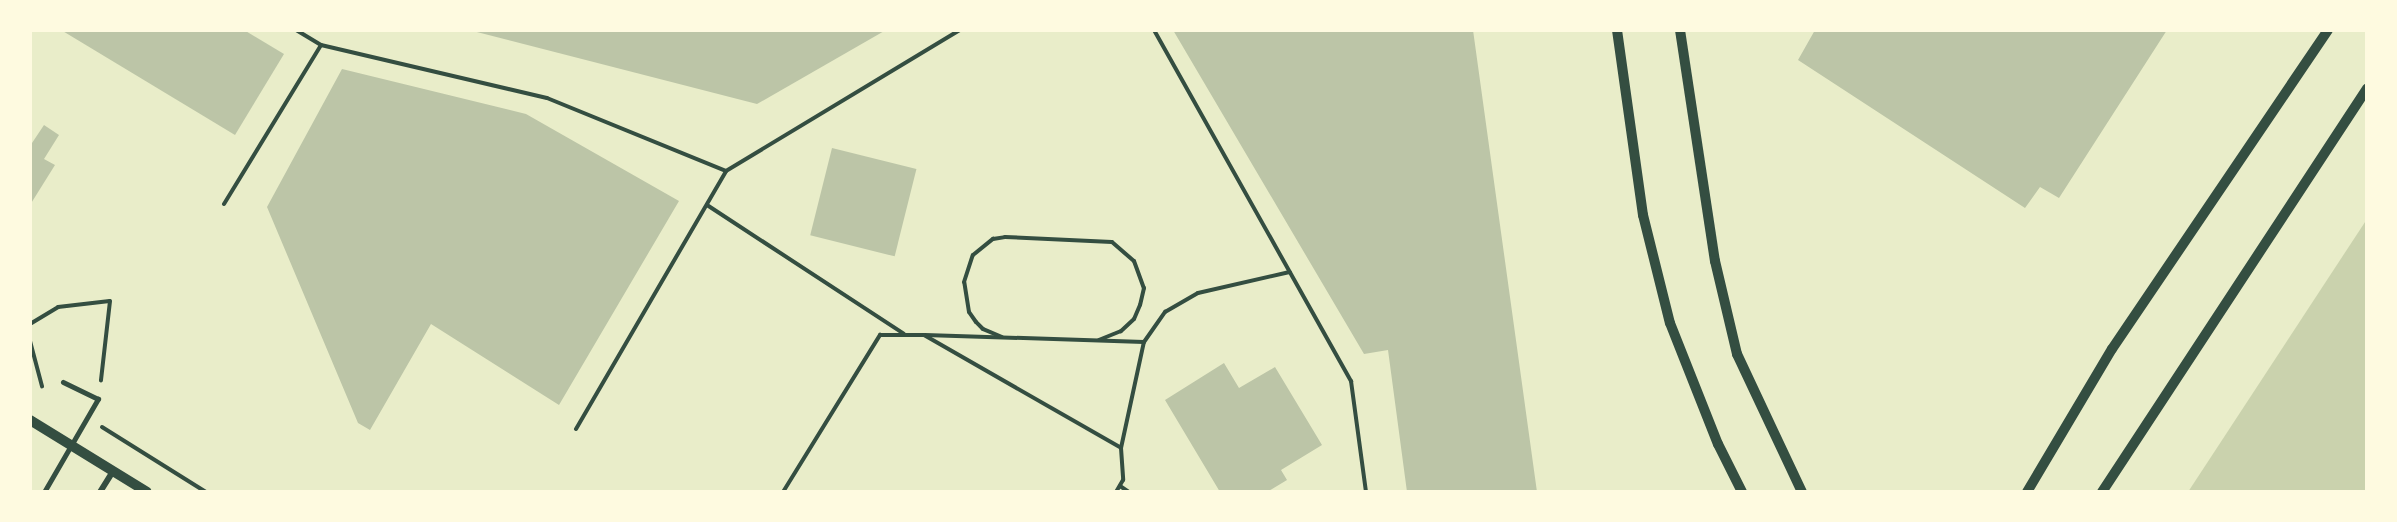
<!DOCTYPE html>
<html>
<head>
<meta charset="utf-8">
<style>
	body { margin:0 }
	#map { position:relative; width:2397px; height:522px; overflow:hidden; background:#e9edc9; font-family:Poppins,sans-serif }
	div>[style] { position:absolute }
	.green>* { inset:0; background:#cad2ad }
	.building>* { inset:0; background:#bcc5a7; transform-origin:0 0 }
	.path>* { height:4px; margin:-2px; padding:0 2px; transform-origin:2px; border-radius:2px; background:#344e41 }
	.pedestrian>* { height:5px; margin:-2.5px; padding:0 2.5px; transform-origin:2.5px; border-radius:2.5px; background:#344e41 }
	.minor>* { height:6px; margin:-3px; padding:0 3px; transform-origin:3px; border-radius:3px; background:#344e41 }
	.tertiary>* { height:10px; margin:-5px; padding:0 5px; transform-origin:5px; border-radius:5px; background:#344e41 }
	span { translate:-50% -50%; white-space:nowrap; text-align:center; line-height:1.15; -webkit-text-stroke:4.5px #fefae0; paint-order:stroke }
	.frame { position:absolute; inset:0; border:32px solid #fefae0; pointer-events:none }
</style>
</head>
<body>
<div id="map">
	<div class="green">
		<i style="clip-path:polygon(2367px 219px,2367px 492px,2188px 492px)"></i>
	</div>
	<div class="building">
		<i style="clip-path:polygon(61px 30px,244px 30px,284px 54px,235px 135px)"></i>
		<i style="clip-path:polygon(469px 30px,886px 30px,757px 104px)"></i>
		<i style="clip-path:polygon(1173px 30px,1473px 30px,1537px 492px,1407px 492px,1388px 350px,1364px 354px)"></i>
		<i style="clip-path:polygon(1815px 30px,2167px 30px,2059px 198px,2040px 187px,2025px 208px,1798px 60px)"></i>
		<i style="clip-path:polygon(342px 69px,526px 114px,679px 201px,559px 405px,431px 324px,370px 430px,358px 423px,267px 207px)"></i>
		<i style="clip-path:polygon(44px 125px,59px 135px,44px 159px,55px 165px,30px 205px,30px 146px)"></i>
		<i style="left:832px;top:148px;width:87px;height:90px;rotate:14deg"></i>
		<i style="clip-path:polygon(1224px 363px,1239px 388px,1275px 367px,1322px 445px,1281px 470px,1287px 480px,1267px 492px,1220px 492px,1165px 400px)"></i>
	</div>
	<div class="path">
		<i style="left:1154px;top:30px;width:403px;rotate:60.7deg"></i>
		<i style="left:1351px;top:381px;width:112px;rotate:82.3deg"></i>
		<i style="left:321px;top:45px;width:232px;rotate:13.2deg"></i>
		<i style="left:547px;top:98px;width:193px;rotate:22.2deg"></i>
		<i style="left:726px;top:171px;width:273px;rotate:-31.1deg"></i>
		<i style="left:224px;top:204px;width:186px;rotate:-58.6deg"></i>
		<i style="left:321px;top:45px;width:29px;rotate:-149deg"></i>
		<i style="left:707px;top:205px;width:235px;rotate:33.2deg"></i>
		<i style="left:30px;top:324px;width:33px;rotate:-31deg"></i>
		<i style="left:58px;top:307px;width:52px;rotate:-6.6deg"></i>
		<i style="left:110px;top:301px;width:80px;rotate:96.5deg"></i>
		<i style="left:925px;top:335px;width:219px;rotate:1.8deg"></i>
		<i style="left:1002px;top:337px;width:21px;rotate:-157deg"></i>
		<i style="left:983px;top:329px;width:10px;rotate:-135deg"></i>
		<i style="left:976px;top:322px;width:12px;rotate:-125deg"></i>
		<i style="left:969px;top:312px;width:30px;rotate:-99deg"></i>
		<i style="left:964px;top:282px;width:28px;rotate:-72deg"></i>
		<i style="left:973px;top:255px;width:26px;rotate:-39deg"></i>
		<i style="left:993px;top:239px;width:12px;rotate:-9deg"></i>
		<i style="left:1005px;top:237px;width:107px;rotate:2.7deg"></i>
		<i style="left:1112px;top:242px;width:29px;rotate:41deg"></i>
		<i style="left:1134px;top:261px;width:29px;rotate:70deg"></i>
		<i style="left:1144px;top:288px;width:17px;rotate:103deg"></i>
		<i style="left:1140px;top:305px;width:15px;rotate:113deg"></i>
		<i style="left:1134px;top:319px;width:18px;rotate:137deg"></i>
		<i style="left:1121px;top:331px;width:24px;rotate:158deg"></i>
		<i style="left:30px;top:341px;width:47px;rotate:75.1deg"></i>
		<i style="left:102px;top:427px;width:123px;rotate:32deg"></i>
		<i style="left:576px;top:429px;width:298px;rotate:-59.8deg"></i>
		<i style="left:1121px;top:448px;width:108px;rotate:-77.8deg"></i>
		<i style="left:1144px;top:342px;width:37px;rotate:-55deg"></i>
		<i style="left:1165px;top:312px;width:38px;rotate:-30deg"></i>
		<i style="left:1198px;top:293px;width:94px;rotate:-12.9deg"></i>
		<i style="left:1120px;top:486px;width:11px;rotate:34deg"></i>
		<i style="left:783px;top:492px;width:185px;rotate:-58.3deg"></i>
		<i style="left:880px;top:335px;width:44px"></i>
		<i style="left:924px;top:335px;width:227px;rotate:29.8deg"></i>
		<i style="left:1121px;top:448px;width:32px;rotate:86deg"></i>
		<i style="left:1123px;top:480px;width:14px;rotate:120deg"></i>
	</div>
	<div class="pedestrian">
		<i style="left:44px;top:492px;width:108px;rotate:-59.9deg"></i>
		<i style="left:98px;top:399px;width:39px;rotate:-154deg"></i>
	</div>
	<div class="minor">
		<i style="left:100px;top:492px;width:25px;rotate:-58deg"></i>
	</div>
	<div class="tertiary">
		<i style="left:1617px;top:30px;width:187px;rotate:82deg"></i>
		<i style="left:1643px;top:215px;width:111px;rotate:76deg"></i>
		<i style="left:1670px;top:323px;width:130px;rotate:68.4deg"></i>
		<i style="left:1718px;top:444px;width:54px;rotate:63.4deg"></i>
		<i style="left:1680px;top:30px;width:234px;rotate:81.4deg"></i>
		<i style="left:1715px;top:261px;width:96px;rotate:76.7deg"></i>
		<i style="left:1737px;top:354px;width:153px;rotate:64.8deg"></i>
		<i style="left:30px;top:420px;width:137px;rotate:31.6deg"></i>
		<i style="left:2027px;top:492px;width:166px;rotate:-59.3deg"></i>
		<i style="left:2112px;top:349px;width:385px;rotate:-55.9deg"></i>
		<i style="left:2102px;top:492px;width:483px;rotate:-56.7deg"></i>
	</div>
	<div class="frame"></div>
</div>
</body>
</html>
